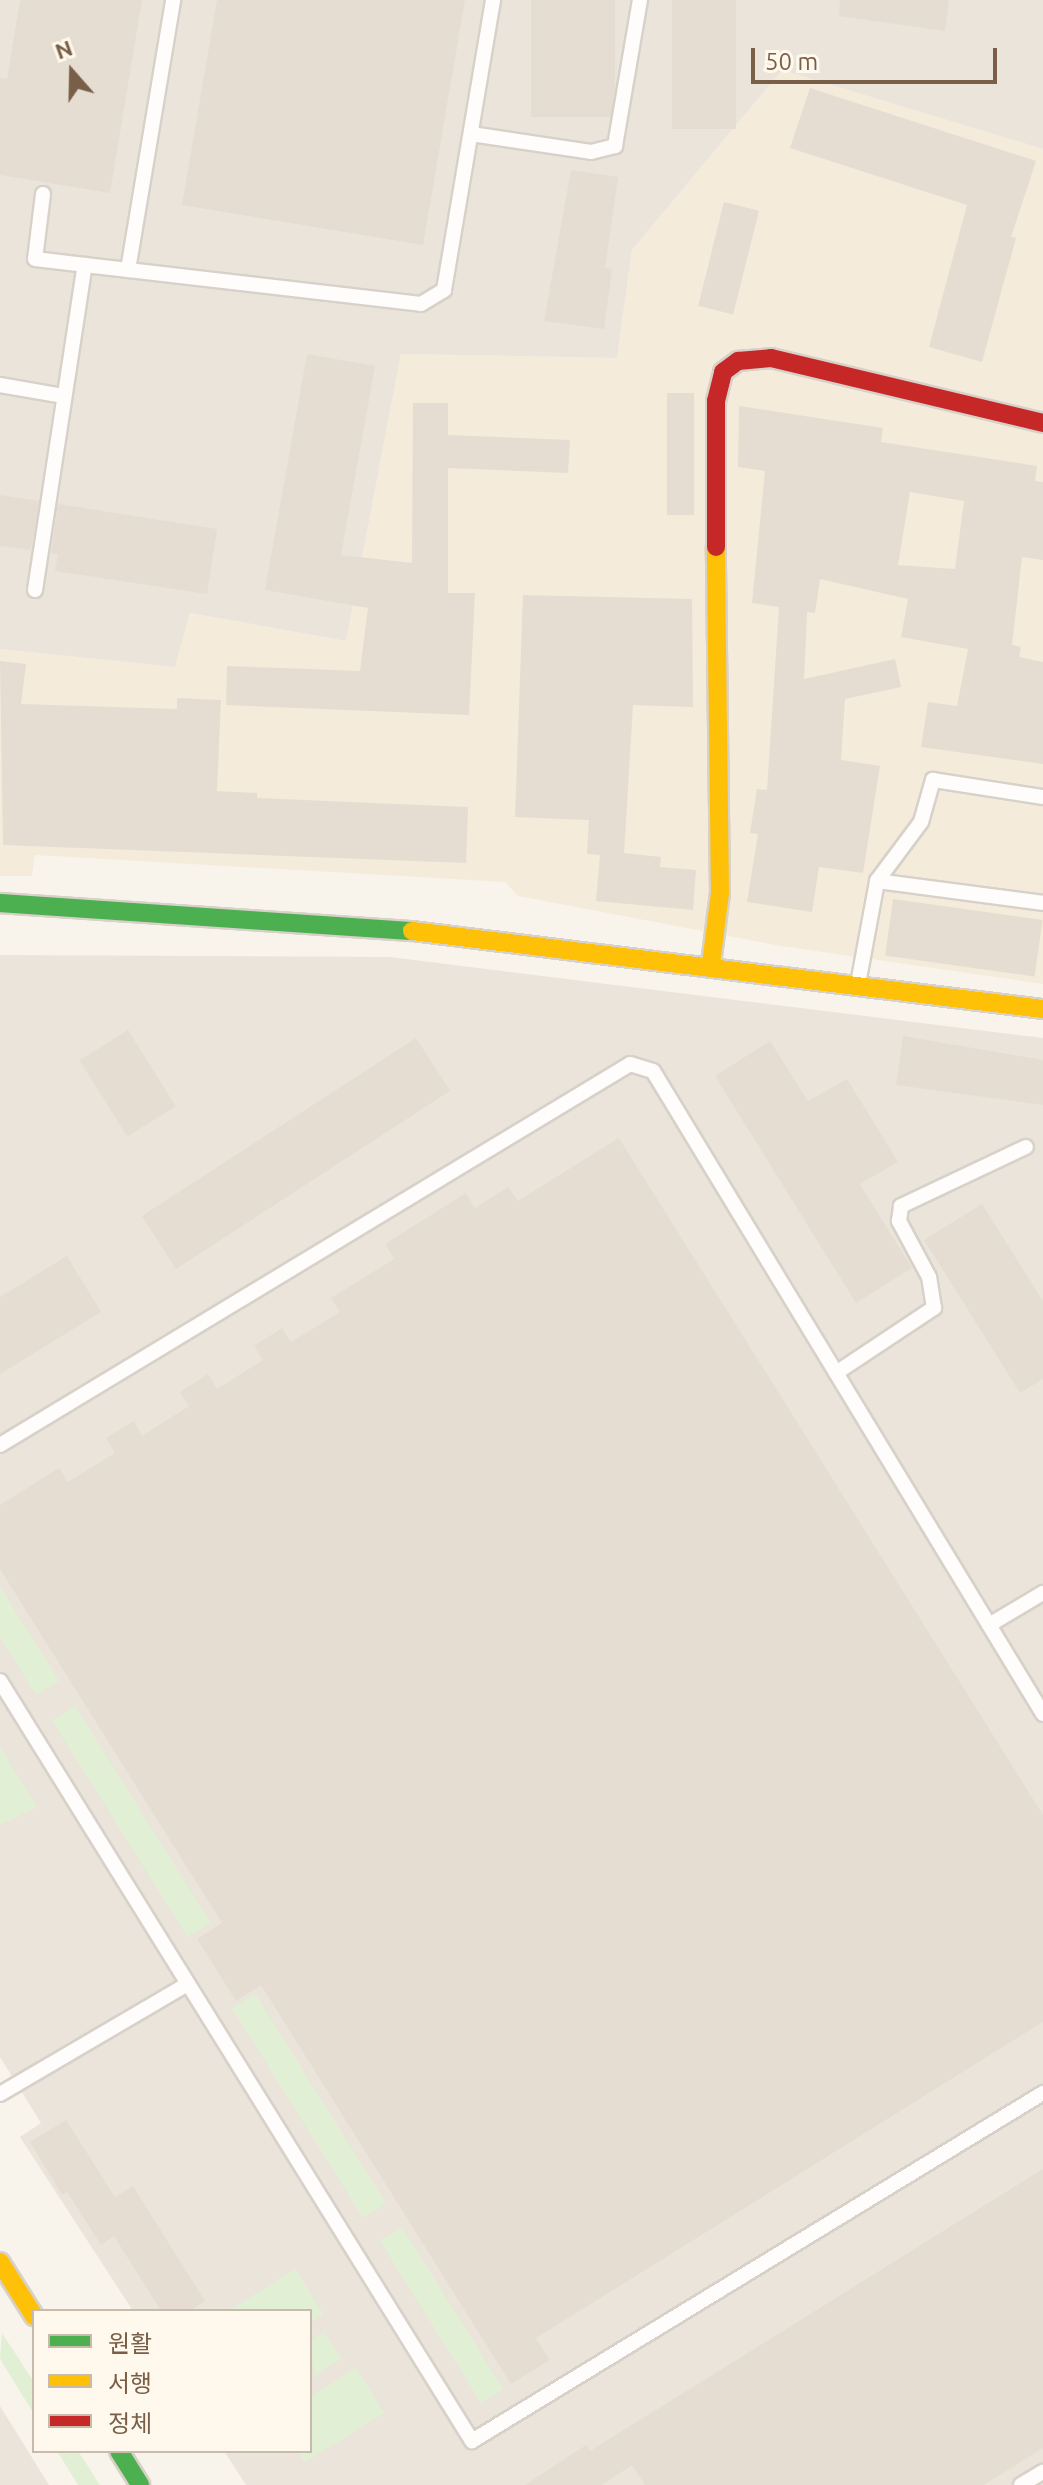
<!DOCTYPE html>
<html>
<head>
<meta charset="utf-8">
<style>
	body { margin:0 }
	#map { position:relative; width:1043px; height:2485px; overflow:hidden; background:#f8f4eb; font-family:Ubuntu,"Noto Sans KR",sans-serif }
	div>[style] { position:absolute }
	.residential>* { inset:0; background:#f4ebdb }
	.industrial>* { inset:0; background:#ebe4db }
	.green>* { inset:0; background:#e1f0d4; transform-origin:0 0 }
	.building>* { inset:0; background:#e5ddd2; transform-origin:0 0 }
	.roads { filter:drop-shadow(2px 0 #d7d1c9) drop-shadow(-2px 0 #d7d1c9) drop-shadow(0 2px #d7d1c9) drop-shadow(0 -2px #d7d1c9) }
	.lane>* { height:14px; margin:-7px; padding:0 7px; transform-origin:7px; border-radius:7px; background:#fefdfc }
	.fast>* { height:18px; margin:-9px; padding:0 9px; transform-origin:9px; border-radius:9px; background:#4caf50 }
	.slow>* { height:18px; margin:-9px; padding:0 9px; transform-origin:9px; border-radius:9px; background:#ffc107 }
	.jam>* { height:18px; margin:-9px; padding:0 9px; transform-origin:9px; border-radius:9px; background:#c62828 }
	span { translate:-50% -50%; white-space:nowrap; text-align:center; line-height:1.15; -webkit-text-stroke:6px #fff9ed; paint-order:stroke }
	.legend { position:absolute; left:32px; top:2309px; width:280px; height:144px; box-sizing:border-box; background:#fff9ed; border:2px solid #c9bbab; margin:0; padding:10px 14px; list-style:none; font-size:24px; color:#795e48 }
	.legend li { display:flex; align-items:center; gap:16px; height:40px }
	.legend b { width:40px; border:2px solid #c9bbab }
	.north { position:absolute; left:32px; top:32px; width:80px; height:80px; -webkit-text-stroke:6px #fff9ed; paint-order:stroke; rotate:340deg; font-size:22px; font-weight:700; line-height:32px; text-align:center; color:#795e48 }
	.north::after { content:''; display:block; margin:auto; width:28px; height:36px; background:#795e48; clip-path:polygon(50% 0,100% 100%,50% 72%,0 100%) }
	.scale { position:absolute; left:751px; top:48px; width:246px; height:36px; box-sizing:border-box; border:4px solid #795e48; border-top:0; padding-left:10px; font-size:24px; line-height:28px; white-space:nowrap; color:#795e48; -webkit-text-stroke:6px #fff9ed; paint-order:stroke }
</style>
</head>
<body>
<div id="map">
	<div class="residential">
		<i style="clip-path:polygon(782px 70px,1043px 149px,1043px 984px,781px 946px,518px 896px,505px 882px,35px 855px,32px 876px,0 876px,0 649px,175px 667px,190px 613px,346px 641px,401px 354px,617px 358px,632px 250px)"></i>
	</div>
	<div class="industrial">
		<i style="clip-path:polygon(0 0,1043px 0,1043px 149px,782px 70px,632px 250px,617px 358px,401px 354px,346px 641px,190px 613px,175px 667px,0 649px)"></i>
		<i style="clip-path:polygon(0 955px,390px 957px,1043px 1038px,1043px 2485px,246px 2485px,224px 2451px,310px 2451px,310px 2311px,133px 2311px,20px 2137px,41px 2123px,0 2057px)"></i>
		<i style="clip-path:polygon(0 2406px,49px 2485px,0 2485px)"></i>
	</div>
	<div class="green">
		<i style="clip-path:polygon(0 1587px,59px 1681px,36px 1695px,0 1637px)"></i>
		<i style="left:75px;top:1706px;width:256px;height:27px;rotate:58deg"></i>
		<i style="clip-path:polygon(0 1747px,37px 1807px,0 1825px)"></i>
		<i style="left:255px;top:1994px;width:247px;height:27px;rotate:58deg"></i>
		<i style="left:402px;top:2227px;width:191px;height:26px;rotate:58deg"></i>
		<i style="clip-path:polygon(295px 2269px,323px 2314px,310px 2322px,310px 2311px,229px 2311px)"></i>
		<i style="clip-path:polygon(324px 2332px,341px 2359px,314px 2376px,310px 2341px)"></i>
		<i style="clip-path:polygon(2px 2333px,34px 2382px,34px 2414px,0 2359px)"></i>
		<i style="clip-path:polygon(356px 2368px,384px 2413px,305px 2462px,298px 2451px,310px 2451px,310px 2397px)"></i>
		<i style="clip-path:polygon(57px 2451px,78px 2451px,100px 2485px,78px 2485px)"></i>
	</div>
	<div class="building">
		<i style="clip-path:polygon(20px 0,142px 0,110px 193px,0 175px,0 78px,7px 79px)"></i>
		<i style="clip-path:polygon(217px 0,465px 0,423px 245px,182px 205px)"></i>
		<i style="left:531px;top:0;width:84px;height:117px"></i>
		<i style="left:672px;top:0;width:64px;height:129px"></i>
		<i style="clip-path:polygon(840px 0,949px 0,945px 31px,839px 16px)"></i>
		<i style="clip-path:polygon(810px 88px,1036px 161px,1011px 237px,1016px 238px,982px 362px,929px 347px,967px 205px,790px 148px)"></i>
		<i style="clip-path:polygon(571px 170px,618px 177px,605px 268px,612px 269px,604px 329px,544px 321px)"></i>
		<i style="left:724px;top:202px;width:36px;height:107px;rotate:14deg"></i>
		<i style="clip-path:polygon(307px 354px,375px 366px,341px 555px,412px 563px,413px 403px,448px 403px,448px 435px,570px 440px,568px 473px,448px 468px,448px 593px,475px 593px,469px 715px,226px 705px,227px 666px,360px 671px,368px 608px,265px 590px)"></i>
		<i style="left:667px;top:393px;width:27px;height:122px"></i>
		<i style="clip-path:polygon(evenodd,739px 406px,883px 428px,881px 442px,1037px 466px,1035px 481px,1043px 482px,1043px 560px,1022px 557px,1012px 645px,1021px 647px,1019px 657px,1043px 662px,1043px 764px,921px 747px,928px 702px,957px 706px,968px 649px,901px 637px,908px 599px,820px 579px,815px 613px,807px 612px,804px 679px,895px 659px,901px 687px,845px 699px,841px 760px,880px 766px,863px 873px,819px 867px,812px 912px,747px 902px,758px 834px,750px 833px,757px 789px,767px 790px,779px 607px,752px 603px,765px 471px,738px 467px,739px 406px,910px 492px,964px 501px,955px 569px,898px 565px,910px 492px)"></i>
		<i style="clip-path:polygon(0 495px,39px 501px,31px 550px,0 546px)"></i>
		<i style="clip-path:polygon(58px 504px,217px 529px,207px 594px,55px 571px,58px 554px,51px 553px)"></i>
		<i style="clip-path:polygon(523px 595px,692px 599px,693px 707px,633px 705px,624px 853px,661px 857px,660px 867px,696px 870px,693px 910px,596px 901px,600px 855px,587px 854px,589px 820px,515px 817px)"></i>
		<i style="clip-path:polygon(0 661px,26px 664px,21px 704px,177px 709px,177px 698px,221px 700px,217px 791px,257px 793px,257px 798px,468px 807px,466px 863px,3px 845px)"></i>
		<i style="left:893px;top:899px;width:151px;height:57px;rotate:8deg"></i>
		<i style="left:128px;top:1030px;width:90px;height:57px;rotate:58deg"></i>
		<i style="clip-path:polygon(903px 1036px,1043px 1060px,1043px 1105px,896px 1085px)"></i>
		<i style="left:416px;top:1038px;width:63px;height:327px;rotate:57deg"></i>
		<i style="clip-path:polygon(770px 1041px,808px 1101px,847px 1079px,898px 1162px,860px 1184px,912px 1268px,856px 1303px,715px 1076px)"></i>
		<i style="clip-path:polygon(619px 1138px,1043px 1815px,1043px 2022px,536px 2338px,550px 2360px,511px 2384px,261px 1985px,236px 2001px,197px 1939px,222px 1923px,0 1569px,0 1505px,59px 1468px,68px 1482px,115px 1453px,106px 1438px,134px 1421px,142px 1436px,189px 1406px,180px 1392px,208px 1374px,217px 1389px,263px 1360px,254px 1346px,282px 1328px,291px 1342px,340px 1312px,331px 1298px,394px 1259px,385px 1244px,466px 1193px,475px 1208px,508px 1187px,518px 1201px)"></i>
		<i style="clip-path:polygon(982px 1204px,1043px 1301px,1043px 1379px,1020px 1393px,924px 1240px)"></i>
		<i style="clip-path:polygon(67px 1256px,101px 1312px,0 1374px,0 1297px)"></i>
		<i style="clip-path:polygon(66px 2120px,115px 2197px,133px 2186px,205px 2301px,189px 2311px,161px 2311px,114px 2236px,101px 2245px,67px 2192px,62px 2195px,30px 2142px)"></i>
		<i style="clip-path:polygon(1043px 2169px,1043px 2448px,984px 2485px,645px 2485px,632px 2465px,602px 2485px,525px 2485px,586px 2445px,590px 2451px)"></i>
	</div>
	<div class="roads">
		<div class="lane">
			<i style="left:471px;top:134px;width:121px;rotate:8.5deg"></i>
			<i style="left:591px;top:152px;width:25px;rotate:-14deg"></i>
			<i style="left:615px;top:146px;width:148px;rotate:-80.3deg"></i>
			<i style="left:43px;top:194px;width:65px;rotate:97deg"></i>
			<i style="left:35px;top:259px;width:50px;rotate:6.8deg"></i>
			<i style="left:128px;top:270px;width:274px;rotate:-80.5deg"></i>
			<i style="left:0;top:385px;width:65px;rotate:9.8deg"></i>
			<i style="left:35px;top:590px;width:329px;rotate:-81.3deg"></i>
			<i style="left:85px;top:265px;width:338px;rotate:6.6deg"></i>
			<i style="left:421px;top:304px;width:27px;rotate:-31deg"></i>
			<i style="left:444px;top:290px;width:294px;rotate:-80.4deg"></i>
			<i style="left:877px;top:881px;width:167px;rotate:7.5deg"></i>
			<i style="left:858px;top:984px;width:105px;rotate:-79.5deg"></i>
			<i style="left:877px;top:881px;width:74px;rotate:-53.3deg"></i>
			<i style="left:921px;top:822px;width:44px;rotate:-74.1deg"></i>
			<i style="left:933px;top:780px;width:111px;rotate:8.8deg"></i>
			<i style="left:836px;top:1373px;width:118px;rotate:-33.6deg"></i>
			<i style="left:934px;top:1308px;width:31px;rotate:-99deg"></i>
			<i style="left:929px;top:1277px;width:64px;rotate:-118.2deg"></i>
			<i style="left:899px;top:1221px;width:15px;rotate:-82deg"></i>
			<i style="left:901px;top:1206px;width:138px;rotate:-25.3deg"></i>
			<i style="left:0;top:1445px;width:736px;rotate:-31.16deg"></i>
			<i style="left:630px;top:1064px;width:24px;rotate:17deg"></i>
			<i style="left:653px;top:1071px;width:752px;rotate:58.76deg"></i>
			<i style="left:989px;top:1625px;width:63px;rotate:-30.7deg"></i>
			<i style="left:0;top:1681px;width:895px;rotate:58.16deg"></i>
			<i style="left:472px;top:2441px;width:669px;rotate:-31.36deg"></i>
			<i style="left:0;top:2094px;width:216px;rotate:-30.4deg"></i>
			<i style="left:1021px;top:2485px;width:26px;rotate:-31deg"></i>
		</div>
		<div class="fast">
			<i style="left:0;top:903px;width:413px;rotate:3.9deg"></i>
			<i style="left:119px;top:2451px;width:40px;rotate:58deg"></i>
		</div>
		<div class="slow">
			<i style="left:412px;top:931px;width:636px;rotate:7.05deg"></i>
			<i style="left:711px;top:964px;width:72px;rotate:-82.8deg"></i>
			<i style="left:720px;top:893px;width:346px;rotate:-90.7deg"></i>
			<i style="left:0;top:2262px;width:64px;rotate:57.8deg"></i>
		</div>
		<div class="jam">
			<i style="left:716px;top:547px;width:146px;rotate:-90deg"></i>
			<i style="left:716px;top:401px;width:30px;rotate:-76deg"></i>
			<i style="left:723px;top:372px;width:19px;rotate:-36deg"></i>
			<i style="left:738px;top:361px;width:33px;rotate:-5deg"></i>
			<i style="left:771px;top:358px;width:280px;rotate:13.4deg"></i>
		</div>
	</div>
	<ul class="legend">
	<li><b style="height:10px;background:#4caf50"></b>원활</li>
	<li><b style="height:10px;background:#ffc107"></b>서행</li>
	<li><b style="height:10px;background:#c62828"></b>정체</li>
	</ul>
	<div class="north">N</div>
	<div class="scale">50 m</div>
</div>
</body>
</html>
